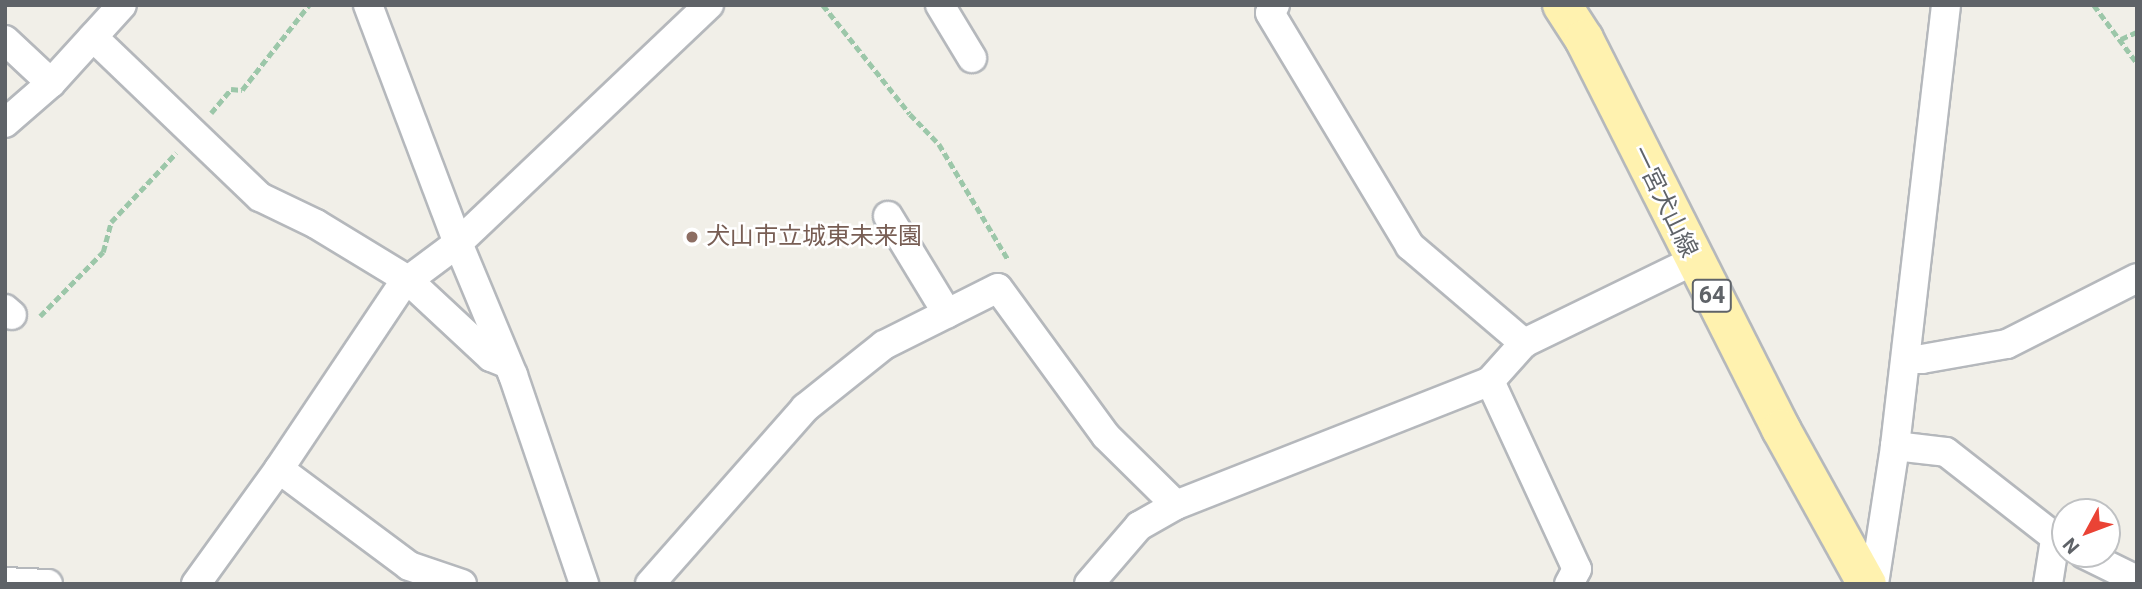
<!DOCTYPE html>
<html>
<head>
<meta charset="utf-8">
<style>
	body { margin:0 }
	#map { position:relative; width:2142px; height:589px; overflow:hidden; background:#f1efe8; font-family:Roboto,"Noto Sans JP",sans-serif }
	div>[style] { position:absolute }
	.path>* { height:4.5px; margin-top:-2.25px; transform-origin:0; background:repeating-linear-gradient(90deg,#9cc7a9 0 7px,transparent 0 10.5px) }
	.roads { filter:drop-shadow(2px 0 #b5b8bc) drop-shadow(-2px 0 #b5b8bc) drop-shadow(0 2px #b5b8bc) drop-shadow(0 -2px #b5b8bc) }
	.street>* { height:28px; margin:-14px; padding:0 14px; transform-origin:14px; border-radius:14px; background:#fff }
	.primary>* { height:38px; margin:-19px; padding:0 19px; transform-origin:19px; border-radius:19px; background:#fff2af }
	.dots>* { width:19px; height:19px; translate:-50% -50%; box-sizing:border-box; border:4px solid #fff; border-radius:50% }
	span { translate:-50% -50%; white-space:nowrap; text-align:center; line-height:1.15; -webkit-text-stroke:5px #fff; paint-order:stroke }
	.shield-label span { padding:2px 5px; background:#fff; border:2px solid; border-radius:5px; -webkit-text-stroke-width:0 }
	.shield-label { font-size:23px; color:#5f6368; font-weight:700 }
	.street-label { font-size:24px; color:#5f6368 }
	.education-label { font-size:24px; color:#785e54 }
	.left { translate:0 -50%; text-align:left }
	.frame { position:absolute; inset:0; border:7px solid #5f6368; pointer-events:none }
	.north { position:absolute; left:2051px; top:498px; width:70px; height:70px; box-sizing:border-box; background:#fff; border:2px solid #bfc1c3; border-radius:50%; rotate:229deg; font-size:19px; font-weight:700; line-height:28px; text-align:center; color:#5f6368 }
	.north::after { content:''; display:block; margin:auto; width:24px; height:32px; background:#ea4335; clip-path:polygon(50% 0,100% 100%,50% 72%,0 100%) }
</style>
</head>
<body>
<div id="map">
	<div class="path">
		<i style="left:823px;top:5px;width:139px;rotate:51.4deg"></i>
		<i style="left:910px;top:114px;width:42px;rotate:46deg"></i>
		<i style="left:939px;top:144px;width:136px;rotate:59.1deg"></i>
		<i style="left:2094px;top:5px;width:72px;rotate:53.4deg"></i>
		<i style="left:2121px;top:39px;width:17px;rotate:-24deg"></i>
		<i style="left:211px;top:113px;width:31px;rotate:-50deg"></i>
		<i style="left:231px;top:89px;width:11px;rotate:5deg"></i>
		<i style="left:242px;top:90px;width:108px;rotate:-51.8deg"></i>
		<i style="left:40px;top:316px;width:90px;rotate:-45.5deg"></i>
		<i style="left:103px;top:252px;width:31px;rotate:-75deg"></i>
		<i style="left:111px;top:222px;width:95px;rotate:-46.7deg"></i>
	</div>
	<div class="roads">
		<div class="street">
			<i style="left:368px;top:5px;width:254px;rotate:69.3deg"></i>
			<i style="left:458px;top:243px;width:143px;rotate:67.4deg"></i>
			<i style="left:513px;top:375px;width:221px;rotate:71.2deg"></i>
			<i style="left:940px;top:5px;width:62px;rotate:58.9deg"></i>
			<i style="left:1275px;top:5px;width:9px;rotate:122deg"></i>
			<i style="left:1270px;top:13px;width:272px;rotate:59deg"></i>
			<i style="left:1410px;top:246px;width:150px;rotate:40.4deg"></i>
			<i style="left:93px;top:37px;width:231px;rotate:43.8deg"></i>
			<i style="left:260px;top:197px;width:62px;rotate:25.7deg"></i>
			<i style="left:316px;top:224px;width:108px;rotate:31.3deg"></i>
			<i style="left:408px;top:280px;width:113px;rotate:42.9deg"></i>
			<i style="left:491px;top:357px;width:18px;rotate:22deg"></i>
			<i style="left:5px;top:40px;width:63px;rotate:43.1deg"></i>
			<i style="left:5px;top:123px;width:61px;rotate:-41deg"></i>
			<i style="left:51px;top:83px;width:105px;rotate:-47.7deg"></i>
			<i style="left:888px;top:216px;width:114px;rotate:58.7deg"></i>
			<i style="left:5px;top:309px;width:9px;rotate:41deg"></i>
			<i style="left:1906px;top:359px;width:16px"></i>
			<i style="left:1922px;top:359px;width:86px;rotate:-10deg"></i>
			<i style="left:2007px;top:344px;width:146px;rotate:-26.9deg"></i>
			<i style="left:1490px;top:381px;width:207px;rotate:65.2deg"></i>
			<i style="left:1577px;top:569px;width:17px;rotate:118deg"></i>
			<i style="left:1895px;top:446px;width:51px;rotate:6.7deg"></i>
			<i style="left:1946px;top:452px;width:151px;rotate:38deg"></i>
			<i style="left:279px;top:469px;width:162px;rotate:36.7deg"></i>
			<i style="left:409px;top:566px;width:56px;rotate:18.8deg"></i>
			<i style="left:2084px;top:554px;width:59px;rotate:26.1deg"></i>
			<i style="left:5px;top:582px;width:43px;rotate:2.7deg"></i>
			<i style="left:196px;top:584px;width:142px;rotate:-54.2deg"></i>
			<i style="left:279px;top:469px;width:223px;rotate:-56.2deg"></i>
			<i style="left:403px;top:284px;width:69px;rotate:-36.7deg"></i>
			<i style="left:458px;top:243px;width:346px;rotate:-43.5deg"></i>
			<i style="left:650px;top:584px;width:235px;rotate:-48.6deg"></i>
			<i style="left:805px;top:408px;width:101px;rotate:-38.6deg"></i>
			<i style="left:884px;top:345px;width:127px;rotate:-26.6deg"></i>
			<i style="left:998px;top:288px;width:183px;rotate:53.9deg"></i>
			<i style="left:1106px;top:436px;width:98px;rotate:44.6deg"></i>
			<i style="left:1089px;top:584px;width:77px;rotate:-49.2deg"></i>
			<i style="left:1139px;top:526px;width:43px;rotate:-29.6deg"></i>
			<i style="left:1176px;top:505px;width:338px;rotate:-21.5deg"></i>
			<i style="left:1490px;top:381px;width:51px;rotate:-48.2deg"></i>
			<i style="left:1524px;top:343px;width:188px;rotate:-25.9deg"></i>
			<i style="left:1874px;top:584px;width:140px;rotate:-81.3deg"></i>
			<i style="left:1895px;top:446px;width:444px;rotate:-83.4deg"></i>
			<i style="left:2048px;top:584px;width:45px;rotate:-81deg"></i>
		</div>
		<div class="primary">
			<i style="left:1562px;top:5px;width:40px;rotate:57.1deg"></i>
			<i style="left:1584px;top:39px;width:437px;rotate:63.2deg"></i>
			<i style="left:1781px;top:429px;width:177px;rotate:61deg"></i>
		</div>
	</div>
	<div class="dots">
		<i style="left:692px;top:237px;background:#8d6e63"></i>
	</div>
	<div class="shield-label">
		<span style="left:1712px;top:296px">64</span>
	</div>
	<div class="street-label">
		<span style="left:1664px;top:202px;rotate:64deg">一宮犬山線</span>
	</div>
	<div class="education-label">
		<span class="left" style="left:706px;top:237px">犬山市立城東未来園</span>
	</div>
	<div class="frame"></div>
	<div class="north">N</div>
</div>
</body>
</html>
